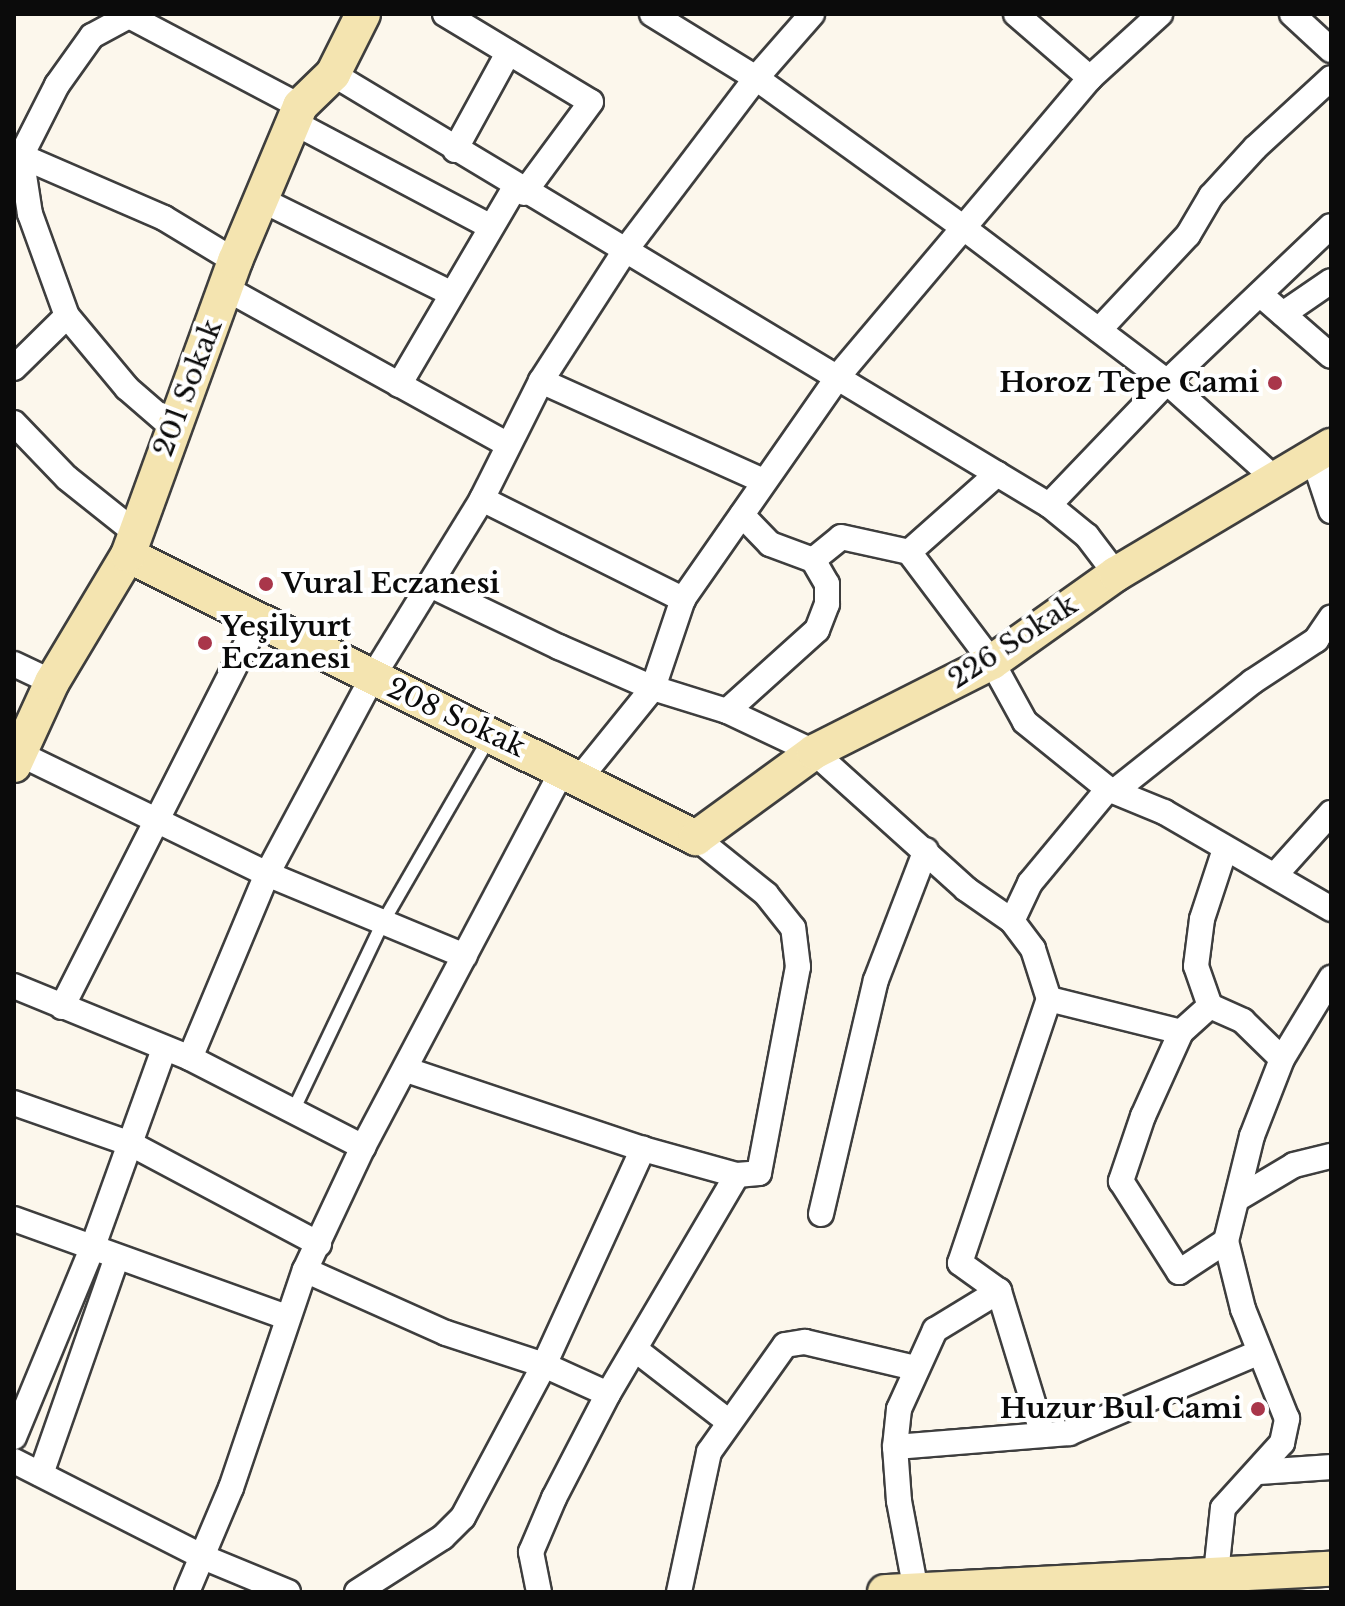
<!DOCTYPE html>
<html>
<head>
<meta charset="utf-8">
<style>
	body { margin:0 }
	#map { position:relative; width:1345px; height:1606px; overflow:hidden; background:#fcf7ec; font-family:"Libre Baskerville",serif }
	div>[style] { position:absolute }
	.roads { filter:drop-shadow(2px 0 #3e3e3e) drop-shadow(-2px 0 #3e3e3e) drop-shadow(0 2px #3e3e3e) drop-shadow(0 -2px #3e3e3e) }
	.lane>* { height:12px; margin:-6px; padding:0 6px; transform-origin:6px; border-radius:6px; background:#fff }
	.street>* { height:24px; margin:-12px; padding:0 12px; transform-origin:12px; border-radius:12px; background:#fff }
	.secondary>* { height:34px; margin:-17px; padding:0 17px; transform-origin:17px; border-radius:17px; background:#f4e4b0 }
	.dots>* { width:22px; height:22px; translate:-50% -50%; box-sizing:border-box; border:4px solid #fff; border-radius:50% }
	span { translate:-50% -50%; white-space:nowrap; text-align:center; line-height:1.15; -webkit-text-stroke:8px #fff; paint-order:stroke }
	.poi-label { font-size:28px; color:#0b0b0b; font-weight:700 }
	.right { translate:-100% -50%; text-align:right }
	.left { translate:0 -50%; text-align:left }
	.street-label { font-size:28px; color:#0b0b0b }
	.frame { position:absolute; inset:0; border:16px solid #0b0b0b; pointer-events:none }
</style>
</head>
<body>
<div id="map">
	<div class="roads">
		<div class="lane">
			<i style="left:293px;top:1111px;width:209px;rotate:-64.5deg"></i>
			<i style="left:383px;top:922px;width:214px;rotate:-60deg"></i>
		</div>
		<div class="street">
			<i style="left:445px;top:14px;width:170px;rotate:31.1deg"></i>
			<i style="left:591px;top:102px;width:113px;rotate:126.4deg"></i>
			<i style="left:652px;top:14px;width:122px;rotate:31.6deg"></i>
			<i style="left:756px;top:78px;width:253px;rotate:35.8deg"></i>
			<i style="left:961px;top:226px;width:258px;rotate:37.1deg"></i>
			<i style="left:1167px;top:382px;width:145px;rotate:41.9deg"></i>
			<i style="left:1016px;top:14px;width:98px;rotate:40.9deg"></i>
			<i style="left:1292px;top:14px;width:53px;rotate:42.7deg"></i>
			<i style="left:333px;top:74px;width:836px;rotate:31.05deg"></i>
			<i style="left:1049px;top:505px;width:49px;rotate:39.2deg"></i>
			<i style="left:1087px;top:536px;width:48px;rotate:52.7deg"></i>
			<i style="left:293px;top:122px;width:224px;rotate:27.9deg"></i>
			<i style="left:455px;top:150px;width:111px;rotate:-61.3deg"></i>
			<i style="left:21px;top:156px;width:156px;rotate:23.4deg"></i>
			<i style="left:164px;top:218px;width:83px;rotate:31.2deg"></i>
			<i style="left:260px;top:199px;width:214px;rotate:26.3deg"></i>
			<i style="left:227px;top:289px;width:321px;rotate:29deg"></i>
			<i style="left:1262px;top:296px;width:91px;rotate:41deg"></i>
			<i style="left:1283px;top:314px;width:58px;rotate:-34.5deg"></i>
			<i style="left:1099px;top:330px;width:130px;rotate:-46.9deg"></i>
			<i style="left:1188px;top:235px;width:45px;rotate:-59.5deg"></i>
			<i style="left:1211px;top:196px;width:65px;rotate:-47.5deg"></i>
			<i style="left:1255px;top:148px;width:103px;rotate:-42.6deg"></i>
			<i style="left:14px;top:368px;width:74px;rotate:-44.5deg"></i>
			<i style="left:541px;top:381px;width:243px;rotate:24.2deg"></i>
			<i style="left:399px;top:385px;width:229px;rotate:-59.6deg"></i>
			<i style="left:14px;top:423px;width:76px;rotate:46.1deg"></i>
			<i style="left:67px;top:478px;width:88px;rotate:38.6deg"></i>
			<i style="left:172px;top:427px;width:60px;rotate:-139.1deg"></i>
			<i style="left:127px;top:388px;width:94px;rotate:-129.8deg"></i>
			<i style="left:67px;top:316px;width:109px;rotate:-109.9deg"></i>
			<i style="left:30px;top:214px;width:59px;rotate:-98.8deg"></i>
			<i style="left:21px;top:156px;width:80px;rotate:-63.1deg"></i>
			<i style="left:57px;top:85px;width:60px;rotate:-54.5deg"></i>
			<i style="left:92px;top:36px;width:42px;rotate:-28.4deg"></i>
			<i style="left:129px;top:16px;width:193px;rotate:27.8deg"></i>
			<i style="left:1313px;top:457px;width:57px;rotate:71.6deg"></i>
			<i style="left:482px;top:499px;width:225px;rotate:26.5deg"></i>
			<i style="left:1049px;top:505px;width:170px;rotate:-46.2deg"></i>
			<i style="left:1167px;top:382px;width:226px;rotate:-43.6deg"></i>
			<i style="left:742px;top:515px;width:40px;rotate:46deg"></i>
			<i style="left:770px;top:544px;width:46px;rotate:20.4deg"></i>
			<i style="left:813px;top:560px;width:36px;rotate:-39deg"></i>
			<i style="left:841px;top:537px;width:70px;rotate:12.4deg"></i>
			<i style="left:909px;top:552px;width:138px;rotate:53deg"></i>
			<i style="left:992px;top:662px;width:68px;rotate:61.2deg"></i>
			<i style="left:1025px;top:722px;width:107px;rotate:38.9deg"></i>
			<i style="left:1108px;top:789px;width:61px;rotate:22.3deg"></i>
			<i style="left:1164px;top:812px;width:193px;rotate:30.1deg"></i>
			<i style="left:909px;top:552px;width:118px;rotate:-41.6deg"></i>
			<i style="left:430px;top:585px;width:143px;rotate:25.7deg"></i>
			<i style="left:559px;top:647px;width:103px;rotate:23.6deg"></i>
			<i style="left:653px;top:688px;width:77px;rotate:17.3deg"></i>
			<i style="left:727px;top:711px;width:96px;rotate:25.2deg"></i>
			<i style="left:814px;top:752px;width:205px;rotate:42deg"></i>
			<i style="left:966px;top:889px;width:56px;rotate:34.8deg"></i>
			<i style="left:1012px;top:921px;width:35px;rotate:53deg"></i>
			<i style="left:1033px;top:949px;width:52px;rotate:72.3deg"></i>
			<i style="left:1049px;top:999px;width:136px;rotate:14deg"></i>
			<i style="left:1181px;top:1032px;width:39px;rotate:-42deg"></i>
			<i style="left:1210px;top:1006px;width:36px;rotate:24deg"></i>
			<i style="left:1243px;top:1021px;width:54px;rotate:44.3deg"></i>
			<i style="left:14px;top:664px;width:42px;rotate:25.3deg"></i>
			<i style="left:727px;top:711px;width:121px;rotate:-42deg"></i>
			<i style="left:817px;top:630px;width:28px;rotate:-69deg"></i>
			<i style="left:827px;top:604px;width:20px;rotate:-90deg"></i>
			<i style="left:827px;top:584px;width:28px;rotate:-120deg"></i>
			<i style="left:20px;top:754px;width:275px;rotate:25.9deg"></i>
			<i style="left:267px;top:874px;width:214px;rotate:22.5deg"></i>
			<i style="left:580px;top:778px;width:116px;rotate:-51deg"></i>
			<i style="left:653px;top:688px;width:94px;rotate:-71.4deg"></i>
			<i style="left:683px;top:599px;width:273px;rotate:-55.1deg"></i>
			<i style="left:839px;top:375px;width:389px;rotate:-49.8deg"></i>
			<i style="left:1090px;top:78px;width:95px;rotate:-42.4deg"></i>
			<i style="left:1115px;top:791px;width:175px;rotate:-38.5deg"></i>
			<i style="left:1252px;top:682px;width:77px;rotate:-33.3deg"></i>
			<i style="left:1316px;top:640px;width:27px;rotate:-56deg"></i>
			<i style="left:1276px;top:874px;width:82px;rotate:-48deg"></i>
			<i style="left:1012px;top:921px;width:42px;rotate:-64.7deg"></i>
			<i style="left:1030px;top:883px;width:122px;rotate:-50.3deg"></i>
			<i style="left:14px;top:986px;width:190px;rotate:22.2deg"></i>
			<i style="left:190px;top:1058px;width:195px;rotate:27.2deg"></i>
			<i style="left:1210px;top:1006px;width:42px;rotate:-109.3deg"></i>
			<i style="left:1196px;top:966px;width:47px;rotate:-82.7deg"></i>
			<i style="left:1202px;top:919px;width:74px;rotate:-71.8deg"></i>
			<i style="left:62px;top:1007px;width:433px;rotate:-63.1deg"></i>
			<i style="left:1181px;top:1032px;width:92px;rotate:114.3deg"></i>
			<i style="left:1143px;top:1116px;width:69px;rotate:108.7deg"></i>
			<i style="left:1121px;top:1181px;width:108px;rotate:57.5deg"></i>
			<i style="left:1179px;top:1272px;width:56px;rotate:-33.4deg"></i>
			<i style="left:190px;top:1058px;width:199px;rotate:-67.3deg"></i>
			<i style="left:267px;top:874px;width:222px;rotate:-61.8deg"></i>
			<i style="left:372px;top:678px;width:210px;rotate:-58.4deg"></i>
			<i style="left:482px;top:499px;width:132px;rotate:-63.4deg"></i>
			<i style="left:541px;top:381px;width:153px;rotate:-57.2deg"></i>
			<i style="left:624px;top:252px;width:218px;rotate:-52.8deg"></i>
			<i style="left:756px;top:78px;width:85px;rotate:-48.8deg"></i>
			<i style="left:407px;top:1070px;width:249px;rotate:18.5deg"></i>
			<i style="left:643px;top:1149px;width:98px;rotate:15.5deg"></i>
			<i style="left:737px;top:1175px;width:22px;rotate:-5deg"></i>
			<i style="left:759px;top:1173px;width:210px;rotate:-79.3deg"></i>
			<i style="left:798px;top:967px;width:39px;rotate:-97deg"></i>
			<i style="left:793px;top:928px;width:43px;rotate:-128.5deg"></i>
			<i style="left:766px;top:894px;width:90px;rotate:-141.3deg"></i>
			<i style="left:14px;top:1103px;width:124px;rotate:19.3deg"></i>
			<i style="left:131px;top:1144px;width:213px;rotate:28deg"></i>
			<i style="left:1237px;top:1199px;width:66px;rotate:-30.8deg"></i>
			<i style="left:1294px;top:1165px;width:38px;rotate:-14deg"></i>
			<i style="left:821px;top:1214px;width:240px;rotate:-76.8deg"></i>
			<i style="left:876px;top:980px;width:139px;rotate:-69deg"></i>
			<i style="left:14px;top:1219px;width:289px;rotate:19.8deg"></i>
			<i style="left:305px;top:1270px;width:154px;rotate:24.1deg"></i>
			<i style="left:446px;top:1333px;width:103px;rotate:18.1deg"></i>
			<i style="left:544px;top:1365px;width:70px;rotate:24.4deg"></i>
			<i style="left:636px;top:1350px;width:116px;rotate:37.7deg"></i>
			<i style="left:1043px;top:1435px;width:151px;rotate:-107deg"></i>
			<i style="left:999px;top:1291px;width:48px;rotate:-144.3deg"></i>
			<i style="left:960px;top:1263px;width:279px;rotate:-71.4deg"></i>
			<i style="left:14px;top:1437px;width:204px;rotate:-67.5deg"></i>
			<i style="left:92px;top:1249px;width:213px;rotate:-70.2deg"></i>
			<i style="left:895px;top:1447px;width:175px;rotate:-4.6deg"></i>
			<i style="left:1069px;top:1433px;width:207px;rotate:-23deg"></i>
			<i style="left:14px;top:1461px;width:212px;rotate:26.9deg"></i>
			<i style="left:203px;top:1557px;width:92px;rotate:22.4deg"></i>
			<i style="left:1260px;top:1472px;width:71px;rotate:-4deg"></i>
			<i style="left:41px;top:1474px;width:230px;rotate:-70.7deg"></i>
			<i style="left:1216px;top:1573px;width:65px;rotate:-83.9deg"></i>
			<i style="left:1223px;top:1508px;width:88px;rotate:-47.8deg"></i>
			<i style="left:1282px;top:1443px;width:25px;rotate:-78deg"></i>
			<i style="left:1287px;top:1419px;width:118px;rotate:-111.8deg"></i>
			<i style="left:1243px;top:1309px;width:70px;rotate:-104deg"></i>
			<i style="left:1226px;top:1241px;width:108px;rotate:-76.1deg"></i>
			<i style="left:1252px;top:1136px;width:83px;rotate:-68.7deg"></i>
			<i style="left:1282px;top:1059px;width:95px;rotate:-58.8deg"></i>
			<i style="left:916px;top:1591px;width:92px;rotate:-100.7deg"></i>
			<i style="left:899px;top:1501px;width:54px;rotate:-94.2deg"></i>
			<i style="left:895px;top:1447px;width:38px;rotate:-84deg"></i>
			<i style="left:899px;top:1409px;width:87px;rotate:-65.5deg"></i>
			<i style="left:935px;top:1330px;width:75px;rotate:-31.4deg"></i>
			<i style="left:187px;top:1592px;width:113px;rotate:-67.1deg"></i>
			<i style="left:231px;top:1488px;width:230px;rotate:-71.3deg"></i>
			<i style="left:305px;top:1270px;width:136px;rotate:-64.8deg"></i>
			<i style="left:363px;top:1147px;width:429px;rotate:-62.1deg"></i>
			<i style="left:357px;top:1592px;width:102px;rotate:-32.6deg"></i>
			<i style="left:443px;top:1537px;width:28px;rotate:-45deg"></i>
			<i style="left:463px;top:1517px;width:172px;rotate:-61.9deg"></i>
			<i style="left:544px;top:1365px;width:238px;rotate:-65.4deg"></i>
			<i style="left:539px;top:1592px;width:41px;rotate:-101.3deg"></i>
			<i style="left:531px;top:1552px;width:59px;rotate:-66.9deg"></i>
			<i style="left:554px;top:1498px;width:117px;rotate:-62.6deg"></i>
			<i style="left:608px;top:1394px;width:254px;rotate:-59.5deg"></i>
			<i style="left:679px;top:1592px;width:143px;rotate:-77.9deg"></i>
			<i style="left:709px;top:1452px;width:131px;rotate:-54.6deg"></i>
			<i style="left:785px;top:1345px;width:20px;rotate:-9deg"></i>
			<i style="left:805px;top:1342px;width:113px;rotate:13.3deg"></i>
		</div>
		<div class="secondary">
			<i style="left:128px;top:555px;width:635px;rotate:26.48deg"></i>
			<i style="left:696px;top:838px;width:146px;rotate:-36.1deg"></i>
			<i style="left:814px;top:752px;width:199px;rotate:-26.8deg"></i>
			<i style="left:992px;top:662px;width:152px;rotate:-35.4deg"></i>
			<i style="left:1116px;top:574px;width:250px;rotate:-30.8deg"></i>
			<i style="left:14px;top:765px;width:91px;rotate:-65.4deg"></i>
			<i style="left:52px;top:682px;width:148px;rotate:-59.1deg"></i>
			<i style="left:128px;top:555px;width:313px;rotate:-70deg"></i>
			<i style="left:235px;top:261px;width:168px;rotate:-67.2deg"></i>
			<i style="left:300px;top:106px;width:46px;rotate:-44.1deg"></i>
			<i style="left:333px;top:74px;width:67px;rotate:-63.4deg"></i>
			<i style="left:885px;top:1592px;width:447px;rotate:-3deg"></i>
		</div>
	</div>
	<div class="dots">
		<i style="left:1275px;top:383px;background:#a9364a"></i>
		<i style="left:266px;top:584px;background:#a9364a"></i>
		<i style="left:205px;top:643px;background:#a9364a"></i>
		<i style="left:1258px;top:1409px;background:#a9364a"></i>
	</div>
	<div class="poi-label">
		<span class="right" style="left:1259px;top:383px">Horoz Tepe Cami</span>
		<span class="left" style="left:282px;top:584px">Vural Eczanesi</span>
		<span class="left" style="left:221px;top:643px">Yeşilyurt<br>Eczanesi</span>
		<span class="right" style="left:1242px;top:1409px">Huzur Bul Cami</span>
	</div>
	<div class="street-label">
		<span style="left:188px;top:388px;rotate:-69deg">201 Sokak</span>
		<span style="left:1013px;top:642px;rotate:-33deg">226 Sokak</span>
		<span style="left:456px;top:718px;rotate:25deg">208 Sokak</span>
	</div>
	<div class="frame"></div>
</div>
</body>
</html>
